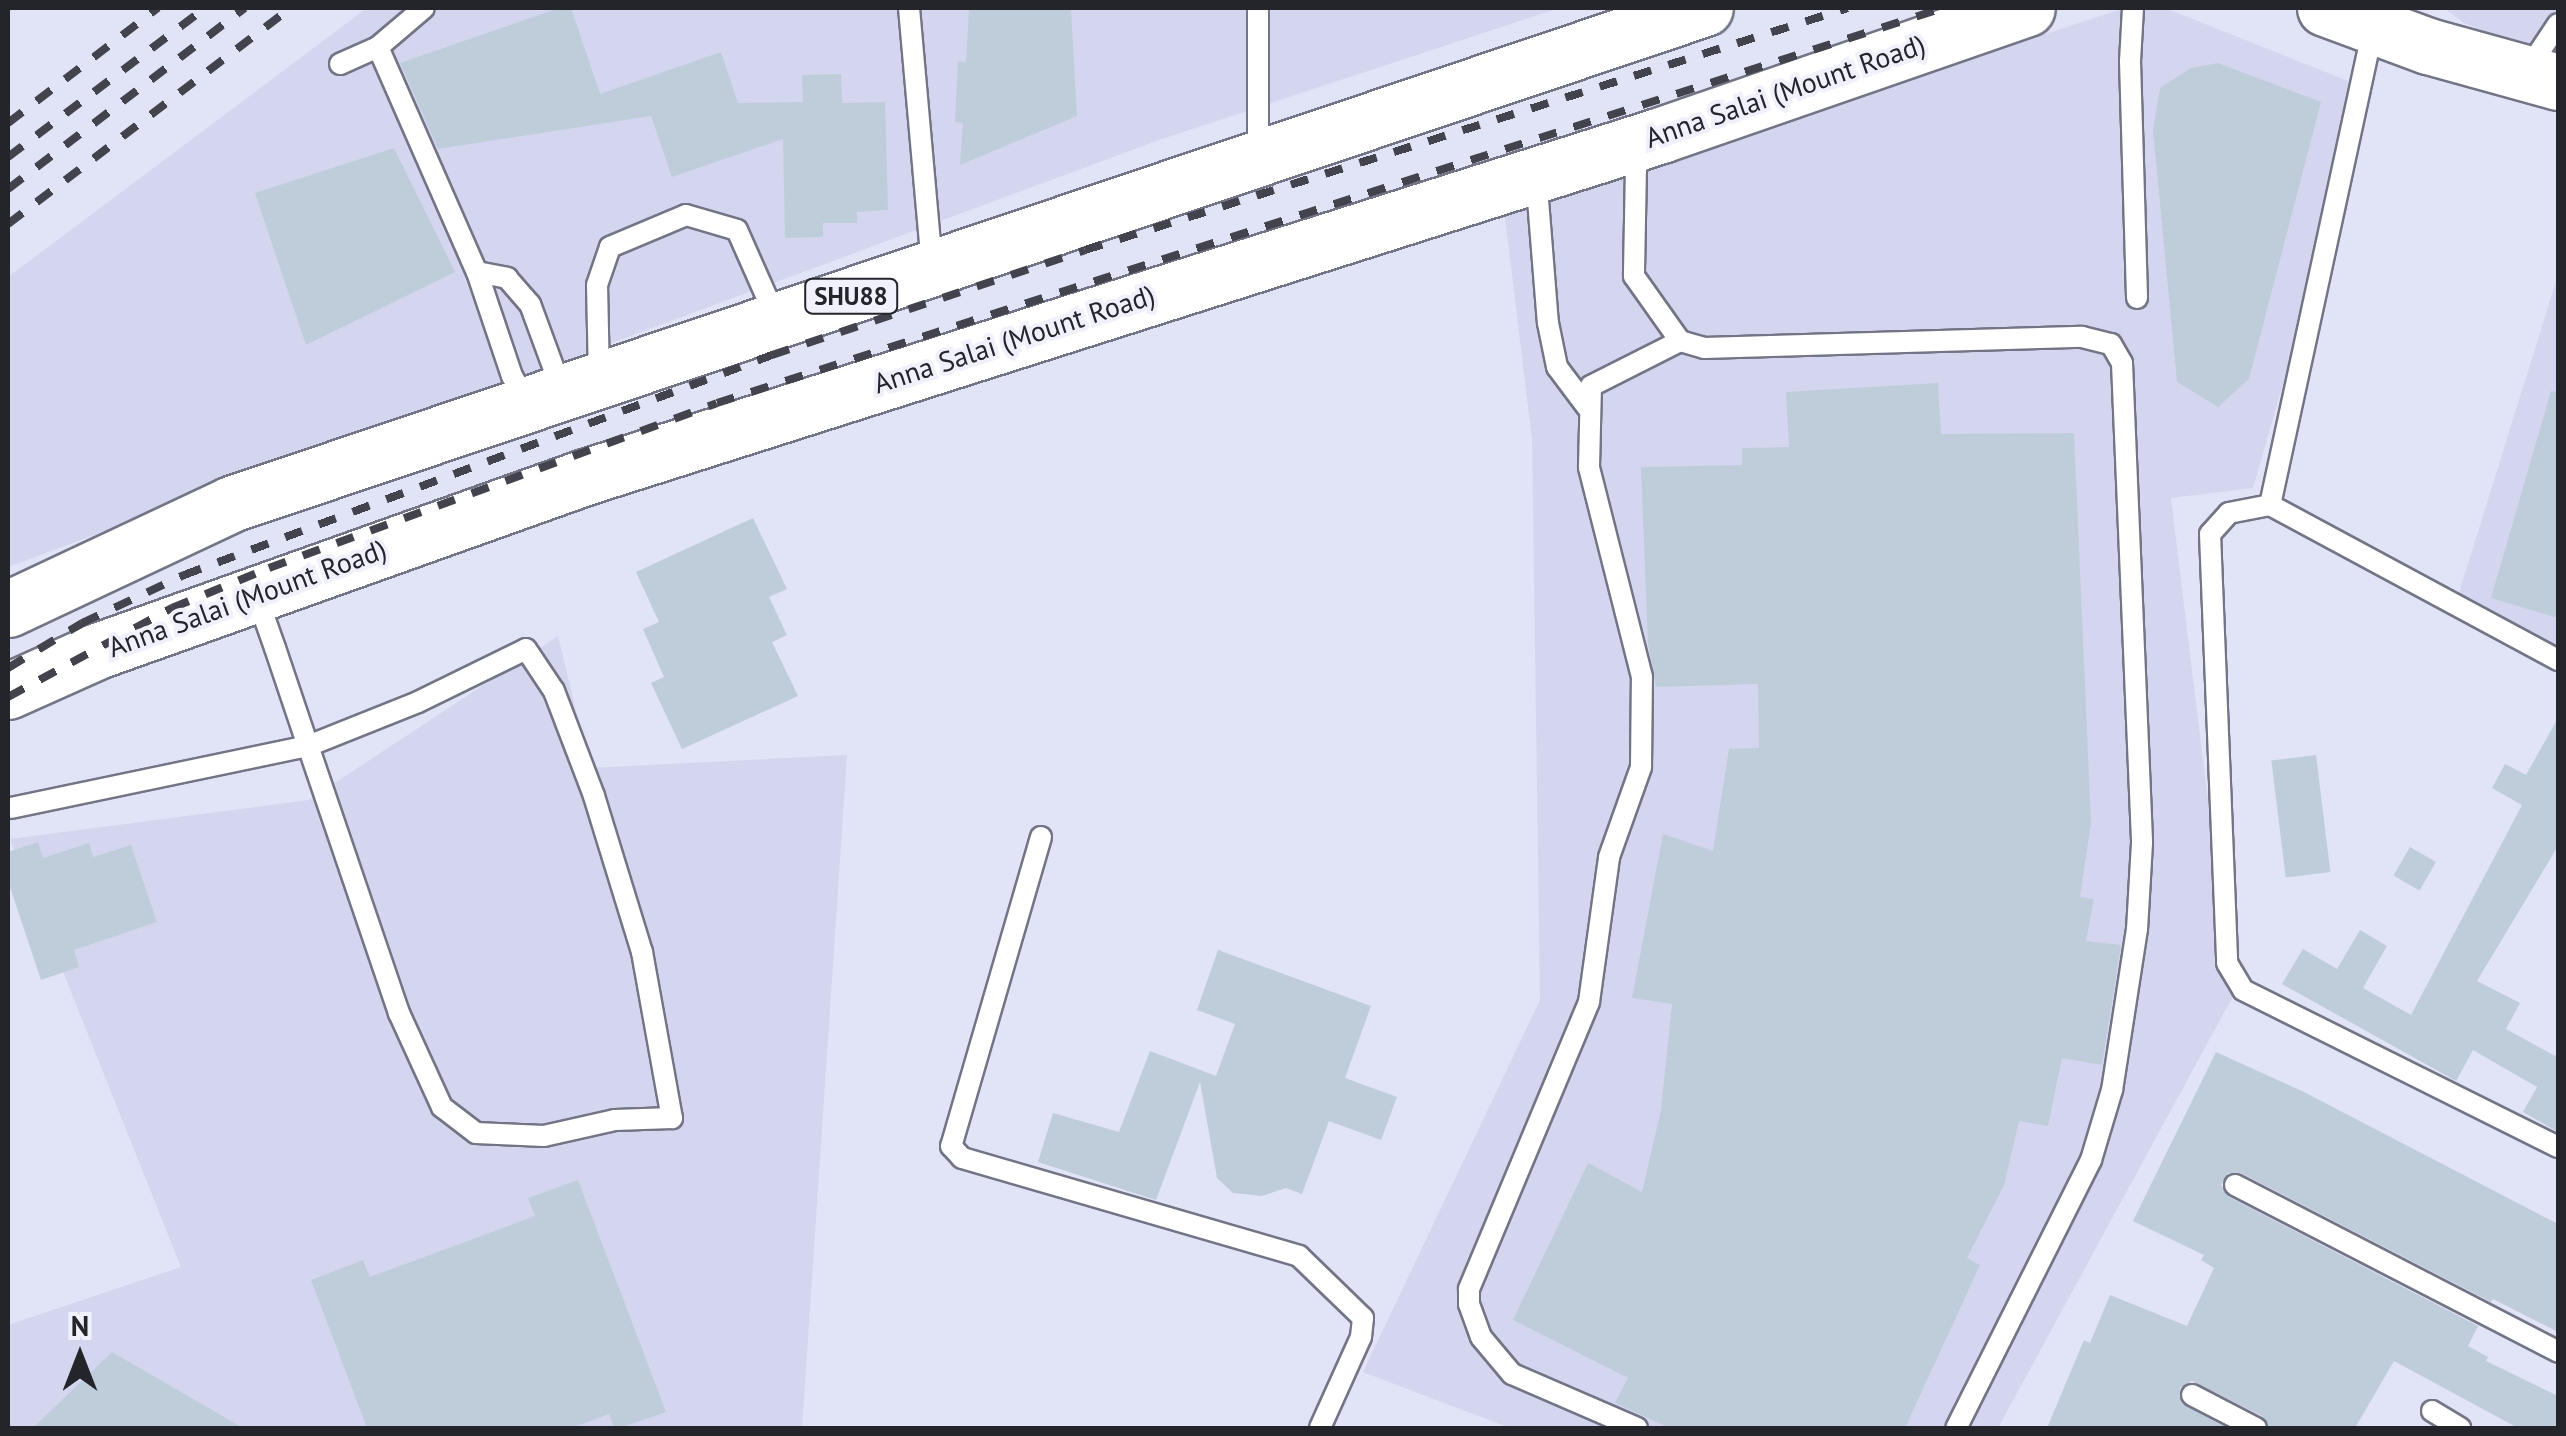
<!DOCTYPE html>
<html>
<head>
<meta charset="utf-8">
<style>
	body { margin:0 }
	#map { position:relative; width:2566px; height:1436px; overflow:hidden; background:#e1e3f6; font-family:"PT Sans",sans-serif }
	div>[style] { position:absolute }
	.built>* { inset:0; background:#d4d6f0 }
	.building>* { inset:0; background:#bfcddb; transform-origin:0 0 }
	.roads { filter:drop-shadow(2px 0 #737485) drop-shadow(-2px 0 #737485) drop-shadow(0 2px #737485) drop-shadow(0 -2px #737485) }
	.lane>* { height:20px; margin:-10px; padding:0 10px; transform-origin:10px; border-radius:10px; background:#fff }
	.primary>* { height:55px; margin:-27.5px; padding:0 27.5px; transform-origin:27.5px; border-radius:27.5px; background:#fff }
	.rail>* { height:8px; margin-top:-4px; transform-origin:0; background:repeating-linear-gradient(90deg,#42434c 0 18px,transparent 0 36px) }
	span { translate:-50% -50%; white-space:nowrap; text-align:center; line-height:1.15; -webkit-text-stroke:8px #f0f1fc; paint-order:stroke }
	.shield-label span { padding:2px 8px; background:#f0f1fc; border:2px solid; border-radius:8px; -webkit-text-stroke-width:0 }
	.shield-label { font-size:25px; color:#24252b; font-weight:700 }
	.street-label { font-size:28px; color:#24252b }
	.frame { position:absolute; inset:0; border:10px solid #24252b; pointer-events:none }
	.north { position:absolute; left:30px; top:1306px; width:100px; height:100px; -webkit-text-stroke:8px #f0f1fc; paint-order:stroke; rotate:0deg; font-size:28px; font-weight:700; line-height:40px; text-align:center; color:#24252b }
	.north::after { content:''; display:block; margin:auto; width:35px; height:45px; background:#24252b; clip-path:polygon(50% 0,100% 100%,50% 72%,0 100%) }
</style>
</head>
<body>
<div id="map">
	<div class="built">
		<i style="clip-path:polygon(367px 8px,1559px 8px,1159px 140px,8px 567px,8px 277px)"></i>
		<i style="clip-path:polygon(2165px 8px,2368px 89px,2253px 488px,2171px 498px,2232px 998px,1998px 1428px,1510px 1428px,1363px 1372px,1540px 1000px,1532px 439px,1504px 209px,2122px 9px)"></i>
		<i style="clip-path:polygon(2444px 8px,2558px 8px,2558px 60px,2464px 23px)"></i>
		<i style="clip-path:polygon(2558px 275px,2558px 670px,2453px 612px)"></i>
		<i style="clip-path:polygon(558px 636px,590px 768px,847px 755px,802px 1428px,8px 1428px,8px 1325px,181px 1267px,10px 839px,309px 800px)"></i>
	</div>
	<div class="building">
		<i style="clip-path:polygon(559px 8px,571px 8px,600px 94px,721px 52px,738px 103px,803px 102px,802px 75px,841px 74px,842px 103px,885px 102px,888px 210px,857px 212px,857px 223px,823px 223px,823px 237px,785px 238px,783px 139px,672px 177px,651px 116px,438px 149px,400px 63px)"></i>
		<i style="clip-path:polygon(969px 8px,1071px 8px,1077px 116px,960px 165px,963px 123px,955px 122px,958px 61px,966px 62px)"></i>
		<i style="clip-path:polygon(2218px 63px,2321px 102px,2249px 379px,2218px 407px,2177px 382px,2153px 130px,2160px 88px,2191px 68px)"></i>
		<i style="clip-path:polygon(394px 148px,455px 272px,306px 345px,255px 193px)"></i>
		<i style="clip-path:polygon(1938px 383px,1941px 434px,2074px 433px,2091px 823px,2080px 897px,2094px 899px,2086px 941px,2121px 945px,2102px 1065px,2062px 1058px,2048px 1126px,2019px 1121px,2004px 1185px,1967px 1258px,1980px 1265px,1905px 1428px,1670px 1428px,1615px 1403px,1628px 1378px,1513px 1320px,1588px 1163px,1642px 1192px,1661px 1110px,1672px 1004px,1632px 998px,1663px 834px,1713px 851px,1729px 749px,1759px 748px,1758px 684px,1656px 687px,1648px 644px,1641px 467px,1742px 465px,1742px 448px,1789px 447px,1786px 392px)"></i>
		<i style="clip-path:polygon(2551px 391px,2558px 392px,2558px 618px,2491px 598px)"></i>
		<i style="clip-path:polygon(753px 518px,787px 589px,769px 597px,787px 635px,772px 642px,798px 696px,682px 749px,651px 683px,664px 677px,643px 629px,659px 622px,636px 572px)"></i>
		<i style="clip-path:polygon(2558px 718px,2558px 846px,2477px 981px,2520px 1003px,2506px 1029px,2555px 1056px,2558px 1050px,2558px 1132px,2523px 1112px,2537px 1087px,2473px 1050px,2456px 1081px,2282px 984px,2303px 949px,2337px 969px,2360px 930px,2387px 946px,2363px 988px,2411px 1015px,2522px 805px,2492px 788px,2505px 764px,2526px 775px)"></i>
		<i style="left:2316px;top:755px;width:118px;height:45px;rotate:83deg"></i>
		<i style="clip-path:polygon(38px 842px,43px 858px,89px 843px,93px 857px,131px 845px,157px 922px,74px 950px,79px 967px,41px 980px,8px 881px,8px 852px)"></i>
		<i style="left:2410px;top:847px;width:30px;height:33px;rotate:30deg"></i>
		<i style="clip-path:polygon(1218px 950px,1371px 1006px,1345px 1078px,1397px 1097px,1381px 1140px,1329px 1121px,1302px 1194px,1286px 1188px,1262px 1196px,1233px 1193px,1217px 1178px,1200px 1082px,1156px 1200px,1038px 1162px,1053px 1113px,1119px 1132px,1150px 1051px,1216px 1076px,1235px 1024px,1197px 1010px)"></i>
		<i style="clip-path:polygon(2216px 1052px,2302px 1091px,2558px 1224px,2558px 1332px,2493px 1299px,2491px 1302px,2241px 1173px,2228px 1173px,2221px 1185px,2229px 1197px,2478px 1326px,2468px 1346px,2488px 1357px,2486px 1361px,2558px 1396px,2558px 1428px,2518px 1428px,2394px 1361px,2355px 1428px,2270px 1428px,2262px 1416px,2192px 1381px,2180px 1388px,2181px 1403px,2227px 1428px,2047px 1428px,2084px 1340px,2090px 1343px,2110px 1295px,2187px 1326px,2214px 1268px,2201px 1260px,2204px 1255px,2133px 1221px)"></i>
		<i style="clip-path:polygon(578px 1180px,666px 1412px,620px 1428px,614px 1428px,609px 1414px,571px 1428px,367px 1428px,311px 1280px,363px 1260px,370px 1277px,535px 1216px,528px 1198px)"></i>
		<i style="clip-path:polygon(112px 1352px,243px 1428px,33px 1428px)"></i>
	</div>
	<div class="roads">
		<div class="lane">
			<i style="left:909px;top:8px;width:260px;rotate:84.9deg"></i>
			<i style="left:2133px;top:8px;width:53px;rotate:93.2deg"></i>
			<i style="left:2130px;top:61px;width:237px;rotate:88.3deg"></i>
			<i style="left:378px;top:47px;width:246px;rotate:66.3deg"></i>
			<i style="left:477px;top:272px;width:110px;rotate:71.4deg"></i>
			<i style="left:512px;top:376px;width:28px;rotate:60deg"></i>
			<i style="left:340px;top:64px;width:42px;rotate:-24.1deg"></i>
			<i style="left:378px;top:47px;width:60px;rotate:-40.3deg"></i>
			<i style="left:2528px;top:69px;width:54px;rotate:-56.3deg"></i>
			<i style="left:1647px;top:152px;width:19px;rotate:126deg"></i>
			<i style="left:1636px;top:167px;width:109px;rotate:91.1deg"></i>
			<i style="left:1634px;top:276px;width:80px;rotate:54.7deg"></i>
			<i style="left:1680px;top:341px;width:25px;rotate:16deg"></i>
			<i style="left:1704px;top:348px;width:378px;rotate:-1.7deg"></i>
			<i style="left:2082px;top:337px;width:30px;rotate:14deg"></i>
			<i style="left:2111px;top:344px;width:22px;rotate:60deg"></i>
			<i style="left:2122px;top:363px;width:480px;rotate:87.6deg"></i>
			<i style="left:2142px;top:843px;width:86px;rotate:93.3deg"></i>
			<i style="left:2137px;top:929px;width:163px;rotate:98.8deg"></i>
			<i style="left:2112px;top:1090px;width:73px;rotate:106.7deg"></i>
			<i style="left:2091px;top:1160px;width:300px;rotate:116.7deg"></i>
			<i style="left:1258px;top:153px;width:145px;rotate:-90deg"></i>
			<i style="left:1536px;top:175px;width:148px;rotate:85.4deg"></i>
			<i style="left:1548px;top:323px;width:45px;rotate:78.4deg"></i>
			<i style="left:1557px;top:367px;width:50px;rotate:53.1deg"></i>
			<i style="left:477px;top:272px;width:31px;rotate:11deg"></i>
			<i style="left:507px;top:278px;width:35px;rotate:49deg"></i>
			<i style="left:530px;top:304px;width:93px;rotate:69.8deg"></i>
			<i style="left:599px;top:379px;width:94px;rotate:-91.2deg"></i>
			<i style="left:597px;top:285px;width:40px;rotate:-71.1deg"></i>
			<i style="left:610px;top:247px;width:82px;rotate:-22.8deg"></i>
			<i style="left:686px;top:215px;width:53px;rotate:16.4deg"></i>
			<i style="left:737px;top:230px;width:96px;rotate:66.1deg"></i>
			<i style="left:2270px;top:505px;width:488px;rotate:-77.8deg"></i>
			<i style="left:2558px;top:660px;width:327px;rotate:-151.7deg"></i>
			<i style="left:2270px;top:505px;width:42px;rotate:169deg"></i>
			<i style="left:2229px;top:513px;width:28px;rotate:132deg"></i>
			<i style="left:2210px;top:534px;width:429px;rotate:87.7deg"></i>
			<i style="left:2227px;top:963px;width:31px;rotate:59deg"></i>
			<i style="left:2243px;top:990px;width:352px;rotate:26.5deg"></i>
			<i style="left:11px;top:808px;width:303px;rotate:-11.8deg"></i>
			<i style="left:308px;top:746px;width:118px;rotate:-21.8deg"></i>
			<i style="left:418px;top:702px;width:120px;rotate:-26.1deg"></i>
			<i style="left:526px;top:649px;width:50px;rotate:56.3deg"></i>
			<i style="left:554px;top:691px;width:112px;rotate:69.1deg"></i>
			<i style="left:594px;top:796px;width:163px;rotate:72.9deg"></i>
			<i style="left:642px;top:952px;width:169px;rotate:79.8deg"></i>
			<i style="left:672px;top:1118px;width:57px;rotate:178deg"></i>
			<i style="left:615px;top:1120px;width:73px;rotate:167.3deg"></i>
			<i style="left:544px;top:1136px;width:68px;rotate:-177.5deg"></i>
			<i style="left:476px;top:1133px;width:43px;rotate:-142.6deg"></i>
			<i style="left:442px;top:1107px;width:103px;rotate:-114.6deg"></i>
			<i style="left:399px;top:1013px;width:282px;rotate:-108.8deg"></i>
			<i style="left:308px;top:746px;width:103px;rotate:-108.6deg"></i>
			<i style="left:275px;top:648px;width:54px;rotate:-109.4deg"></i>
			<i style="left:1041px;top:837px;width:322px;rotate:106.2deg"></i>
			<i style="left:951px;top:1146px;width:16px;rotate:47deg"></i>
			<i style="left:962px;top:1158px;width:351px;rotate:16.2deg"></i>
			<i style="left:1299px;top:1256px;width:89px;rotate:44.1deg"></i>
			<i style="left:1363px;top:1318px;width:19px;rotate:96deg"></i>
			<i style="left:1361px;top:1337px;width:100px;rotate:114.3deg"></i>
			<i style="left:2235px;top:1185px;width:364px;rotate:27.3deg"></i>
			<i style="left:2192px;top:1395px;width:72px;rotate:27.3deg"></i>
			<i style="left:2432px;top:1411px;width:33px;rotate:31deg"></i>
			<i style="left:1637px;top:1428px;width:136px;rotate:-156.6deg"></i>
			<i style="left:1512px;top:1374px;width:48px;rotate:-130deg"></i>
			<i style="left:1481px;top:1337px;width:35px;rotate:-110deg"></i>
			<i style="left:1469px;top:1304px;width:15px;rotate:-90deg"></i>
			<i style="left:1469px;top:1289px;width:311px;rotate:-67.3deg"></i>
			<i style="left:1589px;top:1002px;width:146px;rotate:-82.1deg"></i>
			<i style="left:1609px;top:857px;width:96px;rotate:-70.4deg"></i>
			<i style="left:1641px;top:767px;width:90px;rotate:-89.4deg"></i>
			<i style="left:1642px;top:677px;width:217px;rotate:-104.2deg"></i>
			<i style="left:1589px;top:467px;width:81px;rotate:-88.6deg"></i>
			<i style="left:1591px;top:386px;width:100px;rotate:-26.8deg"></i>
		</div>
		<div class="primary">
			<i style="left:2325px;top:8px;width:110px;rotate:20.3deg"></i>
			<i style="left:2428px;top:46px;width:135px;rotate:15.5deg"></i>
			<i style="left:8px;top:609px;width:246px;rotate:-25.2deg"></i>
			<i style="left:231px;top:504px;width:1555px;rotate:-18.6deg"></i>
			<i style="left:8px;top:691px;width:98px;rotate:-24.2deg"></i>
			<i style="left:97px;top:651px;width:518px;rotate:-19.62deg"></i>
			<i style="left:585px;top:477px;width:1129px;rotate:-17.63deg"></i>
			<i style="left:1661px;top:135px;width:387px;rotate:-19.1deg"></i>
		</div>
	</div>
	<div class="rail">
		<i style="left:8px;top:123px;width:189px;rotate:-37.5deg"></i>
		<i style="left:8px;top:157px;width:247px;rotate:-37.1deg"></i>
		<i style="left:8px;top:189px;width:298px;rotate:-37.4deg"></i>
		<i style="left:8px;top:224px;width:356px;rotate:-37.4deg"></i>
		<i style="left:8px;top:668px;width:87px;rotate:-31.3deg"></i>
		<i style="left:82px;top:623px;width:113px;rotate:-25.2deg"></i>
		<i style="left:184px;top:575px;width:628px;rotate:-20.51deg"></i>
		<i style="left:772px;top:355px;width:330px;rotate:-18.5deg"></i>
		<i style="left:1085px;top:250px;width:800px;rotate:-17.6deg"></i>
		<i style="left:8px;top:697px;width:187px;rotate:-28.5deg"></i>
		<i style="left:172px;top:608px;width:105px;rotate:-22.4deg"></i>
		<i style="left:269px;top:568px;width:477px;rotate:-20.2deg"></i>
		<i style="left:717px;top:403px;width:1288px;rotate:-17.86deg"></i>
	</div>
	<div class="shield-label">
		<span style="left:851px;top:296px">SHU88</span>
	</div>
	<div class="street-label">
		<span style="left:1785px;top:91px;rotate:-19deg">Anna Salai (Mount Road)</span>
		<span style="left:1014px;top:339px;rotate:-18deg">Anna Salai (Mount Road)</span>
		<span style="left:247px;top:598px;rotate:-20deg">Anna Salai (Mount Road)</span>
	</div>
	<div class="frame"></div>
	<div class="north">N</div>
</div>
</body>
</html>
